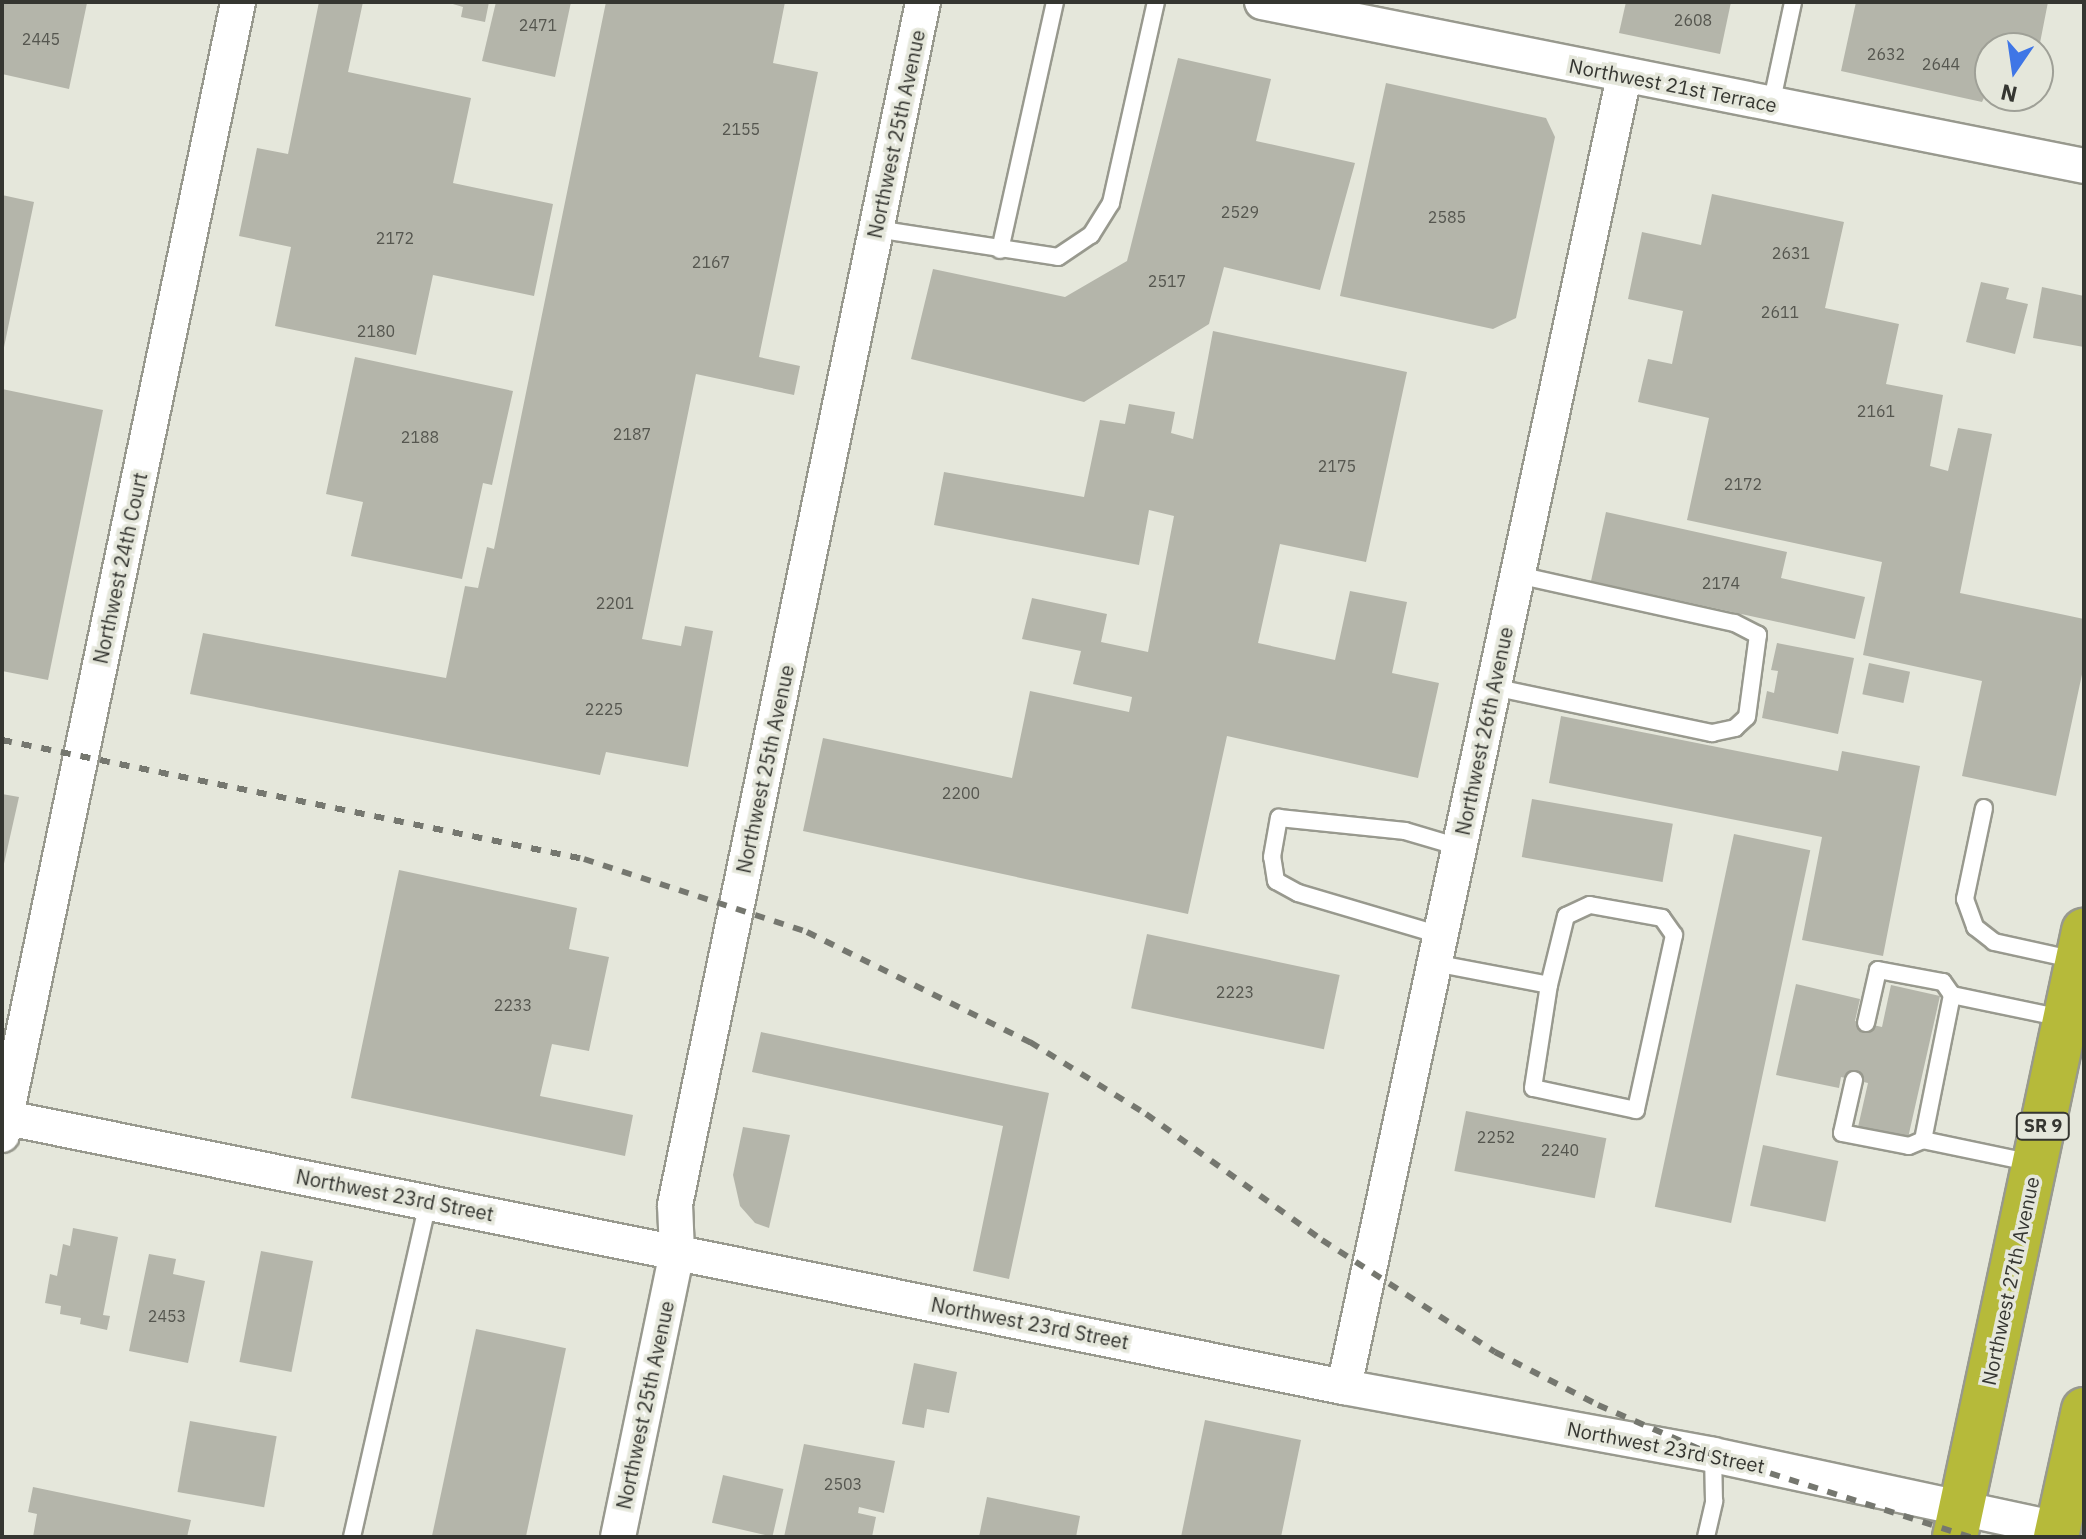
<!DOCTYPE html>
<html>
<head>
<meta charset="utf-8">
<style>
	body { margin:0 }
	#map { position:relative; width:2086px; height:1539px; overflow:hidden; background:#e5e7db; font-family:"IBM Plex Sans",sans-serif }
	div>[style] { position:absolute }
	.building>* { inset:0; background:#b4b5aa; transform-origin:0 0 }
	.roads { filter:drop-shadow(2px 0 #98998e) drop-shadow(-2px 0 #98998e) drop-shadow(0 2px #98998e) drop-shadow(0 -2px #98998e) }
	.service>* { height:16px; margin:-8px; padding:0 8px; transform-origin:8px; border-radius:8px; background:#fff }
	.minor>* { height:34px; margin:-17px; padding:0 17px; transform-origin:17px; border-radius:17px; background:#fff }
	.trunk>* { height:44px; margin:-22px; padding:0 22px; transform-origin:22px; border-radius:22px; background:#b6ba3a }
	.rail>* { height:6px; margin-top:-3px; transform-origin:0; background:repeating-linear-gradient(90deg,#75776f 0 10px,transparent 0 20px) }
	span { translate:-50% -50%; white-space:nowrap; text-align:center; line-height:1.15; -webkit-text-stroke:7px #e5e7db; paint-order:stroke }
	.number-label { font-size:16px; color:#55564f }
	.number-label span { -webkit-text-stroke-width:0 }
	.shield-label span { padding:2px 6px; background:#e5e7db; border:2px solid; border-radius:6px; -webkit-text-stroke-width:0 }
	.shield-label { font-size:18px; color:#353631; font-weight:700 }
	.street-label { font-size:20px; color:#353631 }
	.frame { position:absolute; inset:0; border:4px solid #353631; pointer-events:none }
	.north { position:absolute; left:1974px; top:32px; width:80px; height:80px; box-sizing:border-box; background:#e5e7db; border:2px solid #9fa097; border-radius:50%; rotate:193deg; font-size:22px; font-weight:700; line-height:32px; text-align:center; color:#353631 }
	.north::after { content:''; display:block; margin:auto; width:28px; height:36px; background:#3f76e6; clip-path:polygon(50% 0,100% 100%,50% 72%,0 100%) }
</style>
</head>
<body>
<div id="map">
	<div class="building">
		<i style="clip-path:polygon(2px 2px,87px 3px,69px 89px,2px 74px)"></i>
		<i style="clip-path:polygon(319px 2px,363px 2px,348px 72px,471px 98px,453px 183px,553px 204px,534px 296px,433px 275px,416px 355px,275px 326px,291px 247px,239px 236px,257px 148px,288px 154px)"></i>
		<i style="clip-path:polygon(446px 2px,489px 2px,485px 22px,461px 17px,463px 7px)"></i>
		<i style="clip-path:polygon(496px 2px,571px 2px,555px 77px,482px 61px)"></i>
		<i style="clip-path:polygon(606px 2px,785px 2px,773px 63px,818px 72px,759px 357px,800px 366px,794px 395px,696px 374px,642px 639px,681px 646px,685px 626px,713px 631px,688px 767px,606px 752px,600px 775px,190px 694px,203px 633px,446px 678px,465px 586px,478px 588px,487px 547px,494px 549px)"></i>
		<i style="clip-path:polygon(1626px 2px,1731px 2px,1720px 54px,1619px 33px)"></i>
		<i style="clip-path:polygon(1856px 2px,2048px 2px,2039px 48px,1990px 48px,1990px 85px,1982px 102px,1841px 71px)"></i>
		<i style="clip-path:polygon(1178px 58px,1271px 79px,1256px 141px,1355px 163px,1320px 290px,1224px 267px,1209px 324px,1084px 402px,911px 359px,933px 269px,1065px 297px,1127px 261px)"></i>
		<i style="clip-path:polygon(1386px 83px,1546px 118px,1555px 137px,1516px 318px,1493px 329px,1340px 296px)"></i>
		<i style="clip-path:polygon(1712px 194px,1844px 222px,1825px 308px,1899px 324px,1886px 384px,1943px 395px,1930px 466px,1948px 471px,1958px 428px,1992px 434px,1960px 593px,2084px 619px,2084px 665px,2056px 796px,1962px 776px,1982px 681px,1863px 655px,1882px 562px,1687px 520px,1709px 418px,1638px 402px,1648px 359px,1672px 364px,1683px 311px,1628px 299px,1642px 232px,1701px 245px)"></i>
		<i style="clip-path:polygon(2px 195px,34px 202px,3px 352px,2px 352px)"></i>
		<i style="clip-path:polygon(1981px 282px,2009px 288px,2006px 299px,2028px 304px,2015px 354px,1966px 342px)"></i>
		<i style="clip-path:polygon(2042px 287px,2084px 296px,2084px 347px,2033px 338px)"></i>
		<i style="clip-path:polygon(1213px 331px,1407px 372px,1366px 562px,1280px 544px,1258px 643px,1335px 660px,1350px 591px,1407px 602px,1392px 673px,1439px 683px,1418px 778px,1227px 736px,1188px 914px,803px 831px,823px 738px,1012px 778px,1030px 691px,1129px 712px,1132px 697px,1073px 684px,1081px 651px,1022px 639px,1032px 598px,1107px 614px,1101px 642px,1148px 652px,1174px 516px,1149px 510px,1139px 565px,934px 525px,944px 472px,1084px 497px,1100px 420px,1125px 424px,1129px 404px,1175px 412px,1171px 433px,1193px 439px)"></i>
		<i style="clip-path:polygon(355px 357px,513px 391px,492px 485px,483px 483px,462px 579px,351px 556px,363px 502px,326px 494px)"></i>
		<i style="clip-path:polygon(2px 389px,103px 410px,48px 680px,2px 671px)"></i>
		<i style="clip-path:polygon(1606px 512px,1787px 552px,1781px 578px,1865px 597px,1855px 639px,1591px 581px)"></i>
		<i style="clip-path:polygon(1777px 643px,1854px 658px,1838px 734px,1762px 718px,1767px 691px,1774px 693px,1778px 671px,1771px 670px)"></i>
		<i style="left:1869px;top:663px;width:42px;height:32px;rotate:12deg"></i>
		<i style="clip-path:polygon(1561px 716px,1838px 771px,1842px 751px,1920px 766px,1883px 956px,1802px 940px,1822px 837px,1549px 783px)"></i>
		<i style="clip-path:polygon(2px 794px,19px 797px,3px 868px,2px 868px)"></i>
		<i style="left:1532px;top:799px;width:143px;height:59px;rotate:10deg"></i>
		<i style="left:1734px;top:834px;width:78px;height:381px;rotate:12deg"></i>
		<i style="clip-path:polygon(399px 870px,577px 908px,569px 949px,609px 957px,589px 1051px,552px 1044px,540px 1096px,633px 1115px,625px 1156px,351px 1098px)"></i>
		<i style="left:1147px;top:934px;width:197px;height:76px;rotate:12deg"></i>
		<i style="clip-path:polygon(1796px 984px,1860px 999px,1855px 1021px,1882px 1027px,1891px 985px,1940px 996px,1908px 1138px,1858px 1127px,1868px 1083px,1841px 1077px,1839px 1088px,1776px 1075px)"></i>
		<i style="clip-path:polygon(761px 1032px,1049px 1093px,1009px 1279px,973px 1271px,1003px 1126px,752px 1072px)"></i>
		<i style="left:1466px;top:1111px;width:143px;height:61px;rotate:11deg"></i>
		<i style="clip-path:polygon(743px 1127px,790px 1135px,769px 1228px,755px 1223px,740px 1206px,733px 1175px)"></i>
		<i style="left:1763px;top:1145px;width:77px;height:62px;rotate:12deg"></i>
		<i style="clip-path:polygon(73px 1228px,118px 1237px,103px 1315px,110px 1316px,107px 1330px,80px 1324px,81px 1318px,60px 1314px,61px 1306px,45px 1303px,50px 1274px,57px 1276px,63px 1244px,70px 1246px)"></i>
		<i style="left:261px;top:1251px;width:53px;height:113px;rotate:11deg"></i>
		<i style="clip-path:polygon(149px 1254px,176px 1259px,173px 1274px,205px 1281px,188px 1363px,129px 1351px)"></i>
		<i style="left:476px;top:1329px;width:92px;height:212px;rotate:12deg"></i>
		<i style="clip-path:polygon(914px 1363px,957px 1372px,949px 1413px,927px 1409px,924px 1428px,902px 1424px)"></i>
		<i style="clip-path:polygon(1205px 1420px,1301px 1440px,1281px 1537px,1181px 1537px)"></i>
		<i style="left:190px;top:1421px;width:88px;height:72px;rotate:10deg"></i>
		<i style="clip-path:polygon(804px 1444px,895px 1461px,884px 1513px,859px 1507px,858px 1513px,876px 1517px,872px 1537px,784px 1537px)"></i>
		<i style="left:723px;top:1475px;width:62px;height:49px;rotate:13deg"></i>
		<i style="clip-path:polygon(33px 1487px,191px 1520px,187px 1537px,33px 1537px,37px 1514px,28px 1512px)"></i>
		<i style="clip-path:polygon(987px 1497px,1080px 1516px,1076px 1537px,979px 1537px)"></i>
	</div>
	<div class="roads">
		<div class="service">
			<i style="left:1771px;top:105px;width:105px;rotate:-77.9deg"></i>
			<i style="left:876px;top:229px;width:184px;rotate:8.7deg"></i>
			<i style="left:1058px;top:257px;width:40px;rotate:-34deg"></i>
			<i style="left:1091px;top:235px;width:38px;rotate:-58deg"></i>
			<i style="left:1111px;top:203px;width:206px;rotate:-77.4deg"></i>
			<i style="left:1000px;top:250px;width:254px;rotate:-77.5deg"></i>
			<i style="left:1493px;top:687px;width:224px;rotate:11.9deg"></i>
			<i style="left:1712px;top:733px;width:24px;rotate:-12deg"></i>
			<i style="left:1735px;top:728px;width:16px;rotate:-43deg"></i>
			<i style="left:1747px;top:717px;width:83px;rotate:-82.4deg"></i>
			<i style="left:1758px;top:635px;width:27px;rotate:-153deg"></i>
			<i style="left:1734px;top:623px;width:221px;rotate:-167.5deg"></i>
			<i style="left:1984px;top:808px;width:93px;rotate:101.8deg"></i>
			<i style="left:1965px;top:899px;width:30px;rotate:70deg"></i>
			<i style="left:1975px;top:927px;width:24px;rotate:38deg"></i>
			<i style="left:1994px;top:942px;width:84px;rotate:12.4deg"></i>
			<i style="left:1440px;top:935px;width:148px;rotate:-163.5deg"></i>
			<i style="left:1298px;top:893px;width:25px;rotate:-151deg"></i>
			<i style="left:1276px;top:881px;width:24px;rotate:-99deg"></i>
			<i style="left:1272px;top:857px;width:40px;rotate:-80deg"></i>
			<i style="left:1279px;top:818px;width:127px;rotate:5.9deg"></i>
			<i style="left:1405px;top:831px;width:56px;rotate:16.5deg"></i>
			<i style="left:1434px;top:963px;width:117px;rotate:10.8deg"></i>
			<i style="left:1549px;top:985px;width:71px;rotate:-76.2deg"></i>
			<i style="left:1566px;top:916px;width:26px;rotate:-25deg"></i>
			<i style="left:1590px;top:905px;width:73px;rotate:10.2deg"></i>
			<i style="left:1662px;top:918px;width:21px;rotate:55deg"></i>
			<i style="left:1674px;top:935px;width:179px;rotate:102.3deg"></i>
			<i style="left:1636px;top:1110px;width:105px;rotate:-167.9deg"></i>
			<i style="left:1533px;top:1088px;width:104px;rotate:-81.2deg"></i>
			<i style="left:1866px;top:1023px;width:54px;rotate:-77.2deg"></i>
			<i style="left:1878px;top:970px;width:66px;rotate:10.5deg"></i>
			<i style="left:1943px;top:982px;width:16px;rotate:55deg"></i>
			<i style="left:1854px;top:1080px;width:54px;rotate:102.8deg"></i>
			<i style="left:1842px;top:1133px;width:68px;rotate:11deg"></i>
			<i style="left:1909px;top:1146px;width:15px;rotate:-23deg"></i>
			<i style="left:2033px;top:1163px;width:112px;rotate:-168.2deg"></i>
			<i style="left:1923px;top:1140px;width:148px;rotate:-78.7deg"></i>
			<i style="left:1952px;top:995px;width:112px;rotate:11.8deg"></i>
			<i style="left:352px;top:1537px;width:344px;rotate:-77.2deg"></i>
			<i style="left:1706px;top:1537px;width:37px;rotate:-77deg"></i>
			<i style="left:1714px;top:1501px;width:46px;rotate:-91.2deg"></i>
		</div>
		<div class="minor">
			<i style="left:1262px;top:2px;width:838px;rotate:11.28deg"></i>
			<i style="left:2px;top:1117px;width:1369px;rotate:11.38deg"></i>
			<i style="left:1344px;top:1387px;width:375px;rotate:10.4deg"></i>
			<i style="left:1713px;top:1455px;width:353px;rotate:12.1deg"></i>
			<i style="left:2px;top:1135px;width:1157px;rotate:-78.23deg"></i>
			<i style="left:1344px;top:1387px;width:1341px;rotate:-77.94deg"></i>
			<i style="left:618px;top:1537px;width:291px;rotate:-78.3deg"></i>
			<i style="left:677px;top:1252px;width:47px;rotate:-92.4deg"></i>
			<i style="left:675px;top:1205px;width:1228px;rotate:-78.35deg"></i>
		</div>
		<div class="trunk">
			<i style="left:1955px;top:1537px;width:620px;rotate:-77.98deg"></i>
			<i style="left:2056px;top:1537px;width:130px;rotate:-77.6deg"></i>
		</div>
	</div>
	<div class="rail">
		<i style="left:2px;top:740px;width:594px;rotate:11.56deg"></i>
		<i style="left:584px;top:859px;width:235px;rotate:18.1deg"></i>
		<i style="left:807px;top:932px;width:249px;rotate:26.3deg"></i>
		<i style="left:1030px;top:1042px;width:137px;rotate:31.8deg"></i>
		<i style="left:1146px;top:1114px;width:216px;rotate:35.6deg"></i>
		<i style="left:1322px;top:1240px;width:206px;rotate:32.9deg"></i>
		<i style="left:1495px;top:1352px;width:116px;rotate:27.2deg"></i>
		<i style="left:1598px;top:1405px;width:125px;rotate:23.5deg"></i>
		<i style="left:1713px;top:1455px;width:270px;rotate:17.7deg"></i>
	</div>
	<div class="number-label">
		<span style="left:1693px;top:20px">2608</span>
		<span style="left:538px;top:25px">2471</span>
		<span style="left:41px;top:39px">2445</span>
		<span style="left:1886px;top:54px">2632</span>
		<span style="left:1941px;top:64px">2644</span>
		<span style="left:741px;top:129px">2155</span>
		<span style="left:1240px;top:212px">2529</span>
		<span style="left:1447px;top:217px">2585</span>
		<span style="left:395px;top:238px">2172</span>
		<span style="left:1791px;top:253px">2631</span>
		<span style="left:711px;top:262px">2167</span>
		<span style="left:1167px;top:281px">2517</span>
		<span style="left:1780px;top:312px">2611</span>
		<span style="left:376px;top:331px">2180</span>
		<span style="left:1876px;top:411px">2161</span>
		<span style="left:632px;top:434px">2187</span>
		<span style="left:420px;top:437px">2188</span>
		<span style="left:1337px;top:466px">2175</span>
		<span style="left:1743px;top:484px">2172</span>
		<span style="left:1721px;top:583px">2174</span>
		<span style="left:615px;top:603px">2201</span>
		<span style="left:604px;top:709px">2225</span>
		<span style="left:961px;top:793px">2200</span>
		<span style="left:1235px;top:992px">2223</span>
		<span style="left:513px;top:1005px">2233</span>
		<span style="left:1496px;top:1137px">2252</span>
		<span style="left:1560px;top:1150px">2240</span>
		<span style="left:167px;top:1316px">2453</span>
		<span style="left:843px;top:1484px">2503</span>
	</div>
	<div class="shield-label">
		<span style="left:2043px;top:1126px">SR 9</span>
	</div>
	<div class="street-label">
		<span style="left:1673px;top:85px;rotate:11deg">Northwest 21st Terrace</span>
		<span style="left:896px;top:134px;rotate:-78deg">Northwest 25th Avenue</span>
		<span style="left:120px;top:568px;rotate:-78deg">Northwest 24th Court</span>
		<span style="left:1484px;top:731px;rotate:-78deg">Northwest 26th Avenue</span>
		<span style="left:765px;top:769px;rotate:-78deg">Northwest 25th Avenue</span>
		<span style="left:395px;top:1195px;rotate:11deg">Northwest 23rd Street</span>
		<span style="left:2010px;top:1281px;rotate:-78deg">Northwest 27th Avenue</span>
		<span style="left:1030px;top:1323px;rotate:11deg">Northwest 23rd Street</span>
		<span style="left:645px;top:1405px;rotate:-78deg">Northwest 25th Avenue</span>
		<span style="left:1666px;top:1447px;rotate:11deg">Northwest 23rd Street</span>
	</div>
	<div class="frame"></div>
	<div class="north">N</div>
</div>
</body>
</html>
